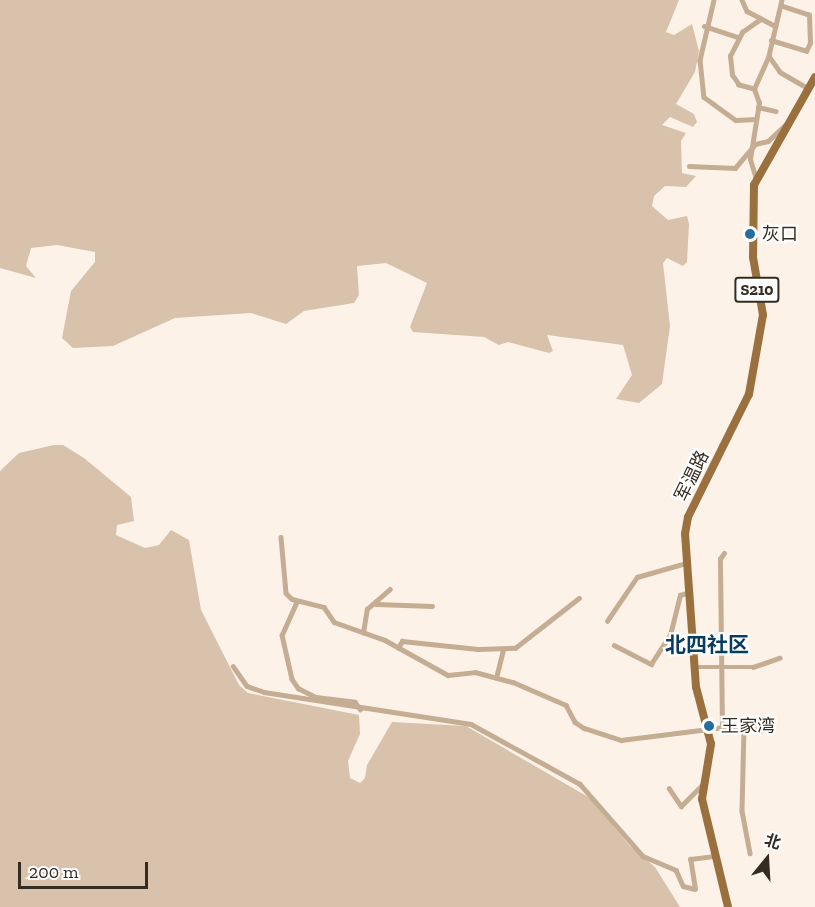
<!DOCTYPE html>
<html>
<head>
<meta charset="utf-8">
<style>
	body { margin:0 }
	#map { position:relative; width:815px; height:907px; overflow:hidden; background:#fdf2e8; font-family:"Zilla Slab","Noto Sans SC",serif }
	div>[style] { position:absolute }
	.forest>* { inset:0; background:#d8c2ab }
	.minor>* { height:4.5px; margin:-2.25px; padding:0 2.25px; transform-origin:2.25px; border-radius:2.25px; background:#c5ad93 }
	.primary>* { height:8px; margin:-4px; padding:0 4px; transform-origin:4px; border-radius:4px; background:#9b703f }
	.dots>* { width:16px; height:16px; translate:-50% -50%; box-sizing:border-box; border:3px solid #fff; border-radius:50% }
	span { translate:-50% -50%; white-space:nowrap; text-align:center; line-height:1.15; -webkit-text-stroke:4.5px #fff; paint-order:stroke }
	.shield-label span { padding:2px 4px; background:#fff; border:2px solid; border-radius:4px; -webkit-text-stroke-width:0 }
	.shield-label { font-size:16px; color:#352c21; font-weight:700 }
	.poi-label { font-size:18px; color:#352c21 }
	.left { translate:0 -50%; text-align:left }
	.street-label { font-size:18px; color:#352c21 }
	.quarter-label { font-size:21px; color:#073c5f; font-weight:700 }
	.north { position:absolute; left:737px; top:829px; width:60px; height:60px; -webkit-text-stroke:4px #fff; paint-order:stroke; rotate:18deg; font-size:16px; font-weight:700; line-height:24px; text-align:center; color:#352c21 }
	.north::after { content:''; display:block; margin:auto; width:21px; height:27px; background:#352c21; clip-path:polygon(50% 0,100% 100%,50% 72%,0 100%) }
	.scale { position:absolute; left:18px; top:862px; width:130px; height:27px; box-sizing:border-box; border:3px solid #352c21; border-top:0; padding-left:8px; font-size:18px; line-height:21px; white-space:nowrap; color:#352c21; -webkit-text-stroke:4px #fff; paint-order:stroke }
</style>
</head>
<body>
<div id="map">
	<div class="forest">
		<i style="clip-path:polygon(0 0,679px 0,666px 32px,674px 35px,692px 24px,699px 51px,695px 72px,676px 104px,694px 114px,697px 122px,693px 127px,670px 117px,662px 125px,686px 133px,681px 141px,682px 173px,696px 176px,686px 187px,665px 186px,654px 196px,652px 206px,668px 220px,687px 216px,689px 224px,687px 262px,683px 266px,667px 258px,663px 263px,670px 326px,662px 384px,639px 403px,616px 399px,632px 375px,623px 345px,547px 335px,553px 351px,549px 353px,508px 342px,499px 345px,484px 337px,413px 332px,410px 327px,427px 283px,386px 263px,357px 266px,359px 295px,354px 303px,304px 311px,286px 324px,251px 313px,175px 318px,113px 346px,73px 348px,62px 338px,71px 291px,95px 262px,95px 252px,57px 245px,31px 248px,26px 266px,36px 278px,0 268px)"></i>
		<i style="clip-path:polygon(54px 445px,63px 445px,84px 458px,131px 497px,134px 521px,117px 525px,116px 535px,145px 548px,159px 545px,171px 530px,189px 540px,201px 610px,239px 685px,248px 693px,359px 715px,360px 734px,348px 761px,350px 778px,360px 783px,365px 778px,367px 765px,392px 722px,466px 726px,590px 798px,630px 846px,655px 867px,680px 907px,0 907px,0 471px,19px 453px)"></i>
	</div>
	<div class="minor">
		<i style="left:714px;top:0;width:62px;rotate:103.1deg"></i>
		<i style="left:700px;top:60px;width:37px;rotate:84deg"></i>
		<i style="left:704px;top:97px;width:39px;rotate:36deg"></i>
		<i style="left:736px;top:120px;width:19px;rotate:-3deg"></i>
		<i style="left:742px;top:0;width:12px;rotate:66deg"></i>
		<i style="left:747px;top:11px;width:32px;rotate:28deg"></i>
		<i style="left:782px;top:0;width:57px;rotate:103.1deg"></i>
		<i style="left:769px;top:56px;width:19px;rotate:55deg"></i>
		<i style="left:780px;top:72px;width:32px;rotate:30deg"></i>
		<i style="left:704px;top:26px;width:36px;rotate:18deg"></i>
		<i style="left:771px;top:40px;width:37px;rotate:17deg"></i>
		<i style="left:806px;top:51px;width:9px;rotate:-63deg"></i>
		<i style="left:810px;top:43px;width:28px;rotate:-92deg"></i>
		<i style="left:809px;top:15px;width:29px;rotate:-162deg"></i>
		<i style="left:754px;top:89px;width:16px;rotate:-165deg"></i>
		<i style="left:739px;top:85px;width:12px;rotate:-125deg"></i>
		<i style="left:732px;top:75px;width:19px;rotate:-96deg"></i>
		<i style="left:730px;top:56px;width:27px;rotate:-63deg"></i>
		<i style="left:742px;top:32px;width:21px;rotate:-35deg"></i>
		<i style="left:758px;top:107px;width:18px;rotate:13deg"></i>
		<i style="left:689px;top:166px;width:46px;rotate:2.5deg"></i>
		<i style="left:735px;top:168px;width:31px;rotate:-50deg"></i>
		<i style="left:755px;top:144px;width:13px;rotate:-13deg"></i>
		<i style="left:768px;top:141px;width:23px;rotate:-43deg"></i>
		<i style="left:756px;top:179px;width:21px;rotate:-107deg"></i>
		<i style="left:750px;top:159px;width:57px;rotate:-80.9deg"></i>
		<i style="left:759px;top:103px;width:15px;rotate:-110deg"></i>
		<i style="left:754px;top:89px;width:36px;rotate:-66deg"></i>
		<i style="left:281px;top:537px;width:56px;rotate:84.9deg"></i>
		<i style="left:286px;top:593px;width:8px;rotate:45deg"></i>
		<i style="left:292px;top:599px;width:33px;rotate:14deg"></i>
		<i style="left:324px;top:607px;width:18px;rotate:56deg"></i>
		<i style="left:334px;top:622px;width:54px;rotate:19.4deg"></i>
		<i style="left:385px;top:640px;width:72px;rotate:29.1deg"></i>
		<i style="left:448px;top:675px;width:27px;rotate:-6deg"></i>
		<i style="left:475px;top:672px;width:39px;rotate:15deg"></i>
		<i style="left:513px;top:682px;width:58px;rotate:23.5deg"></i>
		<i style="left:566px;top:705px;width:19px;rotate:62deg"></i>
		<i style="left:575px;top:722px;width:11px;rotate:34deg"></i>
		<i style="left:584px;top:728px;width:39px;rotate:18deg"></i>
		<i style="left:621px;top:740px;width:106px;rotate:-7.1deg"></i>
		<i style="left:726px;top:727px;width:36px;rotate:5deg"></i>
		<i style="left:297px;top:602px;width:36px;rotate:114deg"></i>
		<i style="left:282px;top:635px;width:45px;rotate:77.2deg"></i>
		<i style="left:292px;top:679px;width:11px;rotate:56deg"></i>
		<i style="left:298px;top:688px;width:20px;rotate:27deg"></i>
		<i style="left:316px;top:697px;width:39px;rotate:7deg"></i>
		<i style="left:355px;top:702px;width:9px;rotate:54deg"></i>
		<i style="left:376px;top:604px;width:56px;rotate:2deg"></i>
		<i style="left:607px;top:621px;width:53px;rotate:-55.7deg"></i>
		<i style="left:637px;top:577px;width:51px;rotate:-15.9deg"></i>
		<i style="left:363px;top:633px;width:24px;rotate:-81deg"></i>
		<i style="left:367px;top:609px;width:30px;rotate:-41deg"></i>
		<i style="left:614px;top:645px;width:42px;rotate:27.2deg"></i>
		<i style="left:651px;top:664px;width:35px;rotate:-57deg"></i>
		<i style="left:670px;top:635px;width:41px;rotate:-76deg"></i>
		<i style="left:680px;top:595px;width:10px;rotate:-17deg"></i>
		<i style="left:398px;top:648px;width:8px;rotate:-60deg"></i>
		<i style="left:402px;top:641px;width:76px;rotate:6deg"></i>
		<i style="left:478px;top:649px;width:37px;rotate:-2deg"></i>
		<i style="left:515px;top:648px;width:81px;rotate:-38deg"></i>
		<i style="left:233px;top:666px;width:24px;rotate:55deg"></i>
		<i style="left:247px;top:686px;width:18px;rotate:19deg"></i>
		<i style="left:264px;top:692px;width:209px;rotate:8.8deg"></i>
		<i style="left:471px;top:724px;width:124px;rotate:28.8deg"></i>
		<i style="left:580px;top:784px;width:96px;rotate:48.8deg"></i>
		<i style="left:643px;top:856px;width:36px;rotate:23deg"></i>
		<i style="left:676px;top:870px;width:17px;rotate:66deg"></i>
		<i style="left:683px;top:886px;width:12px;rotate:14deg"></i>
		<i style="left:695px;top:889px;width:30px;rotate:-99deg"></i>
		<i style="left:690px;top:859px;width:25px;rotate:-7deg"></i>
		<i style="left:695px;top:667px;width:58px"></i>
		<i style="left:753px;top:667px;width:28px;rotate:-19deg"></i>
		<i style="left:496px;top:678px;width:29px;rotate:-76deg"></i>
		<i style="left:722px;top:728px;width:169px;rotate:-90.7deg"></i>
		<i style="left:720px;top:559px;width:7px;rotate:-56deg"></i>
		<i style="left:744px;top:728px;width:83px;rotate:91.4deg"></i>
		<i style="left:742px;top:811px;width:43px;rotate:79.2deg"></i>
		<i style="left:669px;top:788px;width:22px;rotate:56deg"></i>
		<i style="left:681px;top:806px;width:33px;rotate:-45deg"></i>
	</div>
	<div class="primary">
		<i style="left:728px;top:907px;width:111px;rotate:-103.5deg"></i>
		<i style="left:702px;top:799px;width:56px;rotate:-80.7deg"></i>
		<i style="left:711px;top:744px;width:59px;rotate:-104.7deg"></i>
		<i style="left:696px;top:687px;width:153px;rotate:-94.1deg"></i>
		<i style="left:685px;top:534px;width:17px;rotate:-80deg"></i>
		<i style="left:688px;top:517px;width:137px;rotate:-63.6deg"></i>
		<i style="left:749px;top:394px;width:80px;rotate:-80deg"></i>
		<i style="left:763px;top:315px;width:59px;rotate:-99.8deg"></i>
		<i style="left:753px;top:257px;width:72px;rotate:-89.2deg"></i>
		<i style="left:754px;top:185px;width:124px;rotate:-60.5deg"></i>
	</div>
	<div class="dots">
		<i style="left:750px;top:234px;background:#256da1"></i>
		<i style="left:709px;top:726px;background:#256da1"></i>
	</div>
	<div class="shield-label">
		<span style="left:757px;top:290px">S210</span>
	</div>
	<div class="poi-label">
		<span class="left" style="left:762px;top:234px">灰口</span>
		<span class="left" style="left:721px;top:726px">王家湾</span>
	</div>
	<div class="street-label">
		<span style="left:692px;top:476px;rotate:-64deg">军温路</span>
	</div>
	<div class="quarter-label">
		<span style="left:707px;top:645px">北四社区</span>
	</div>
	<div class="north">北</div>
	<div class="scale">200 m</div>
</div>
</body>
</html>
